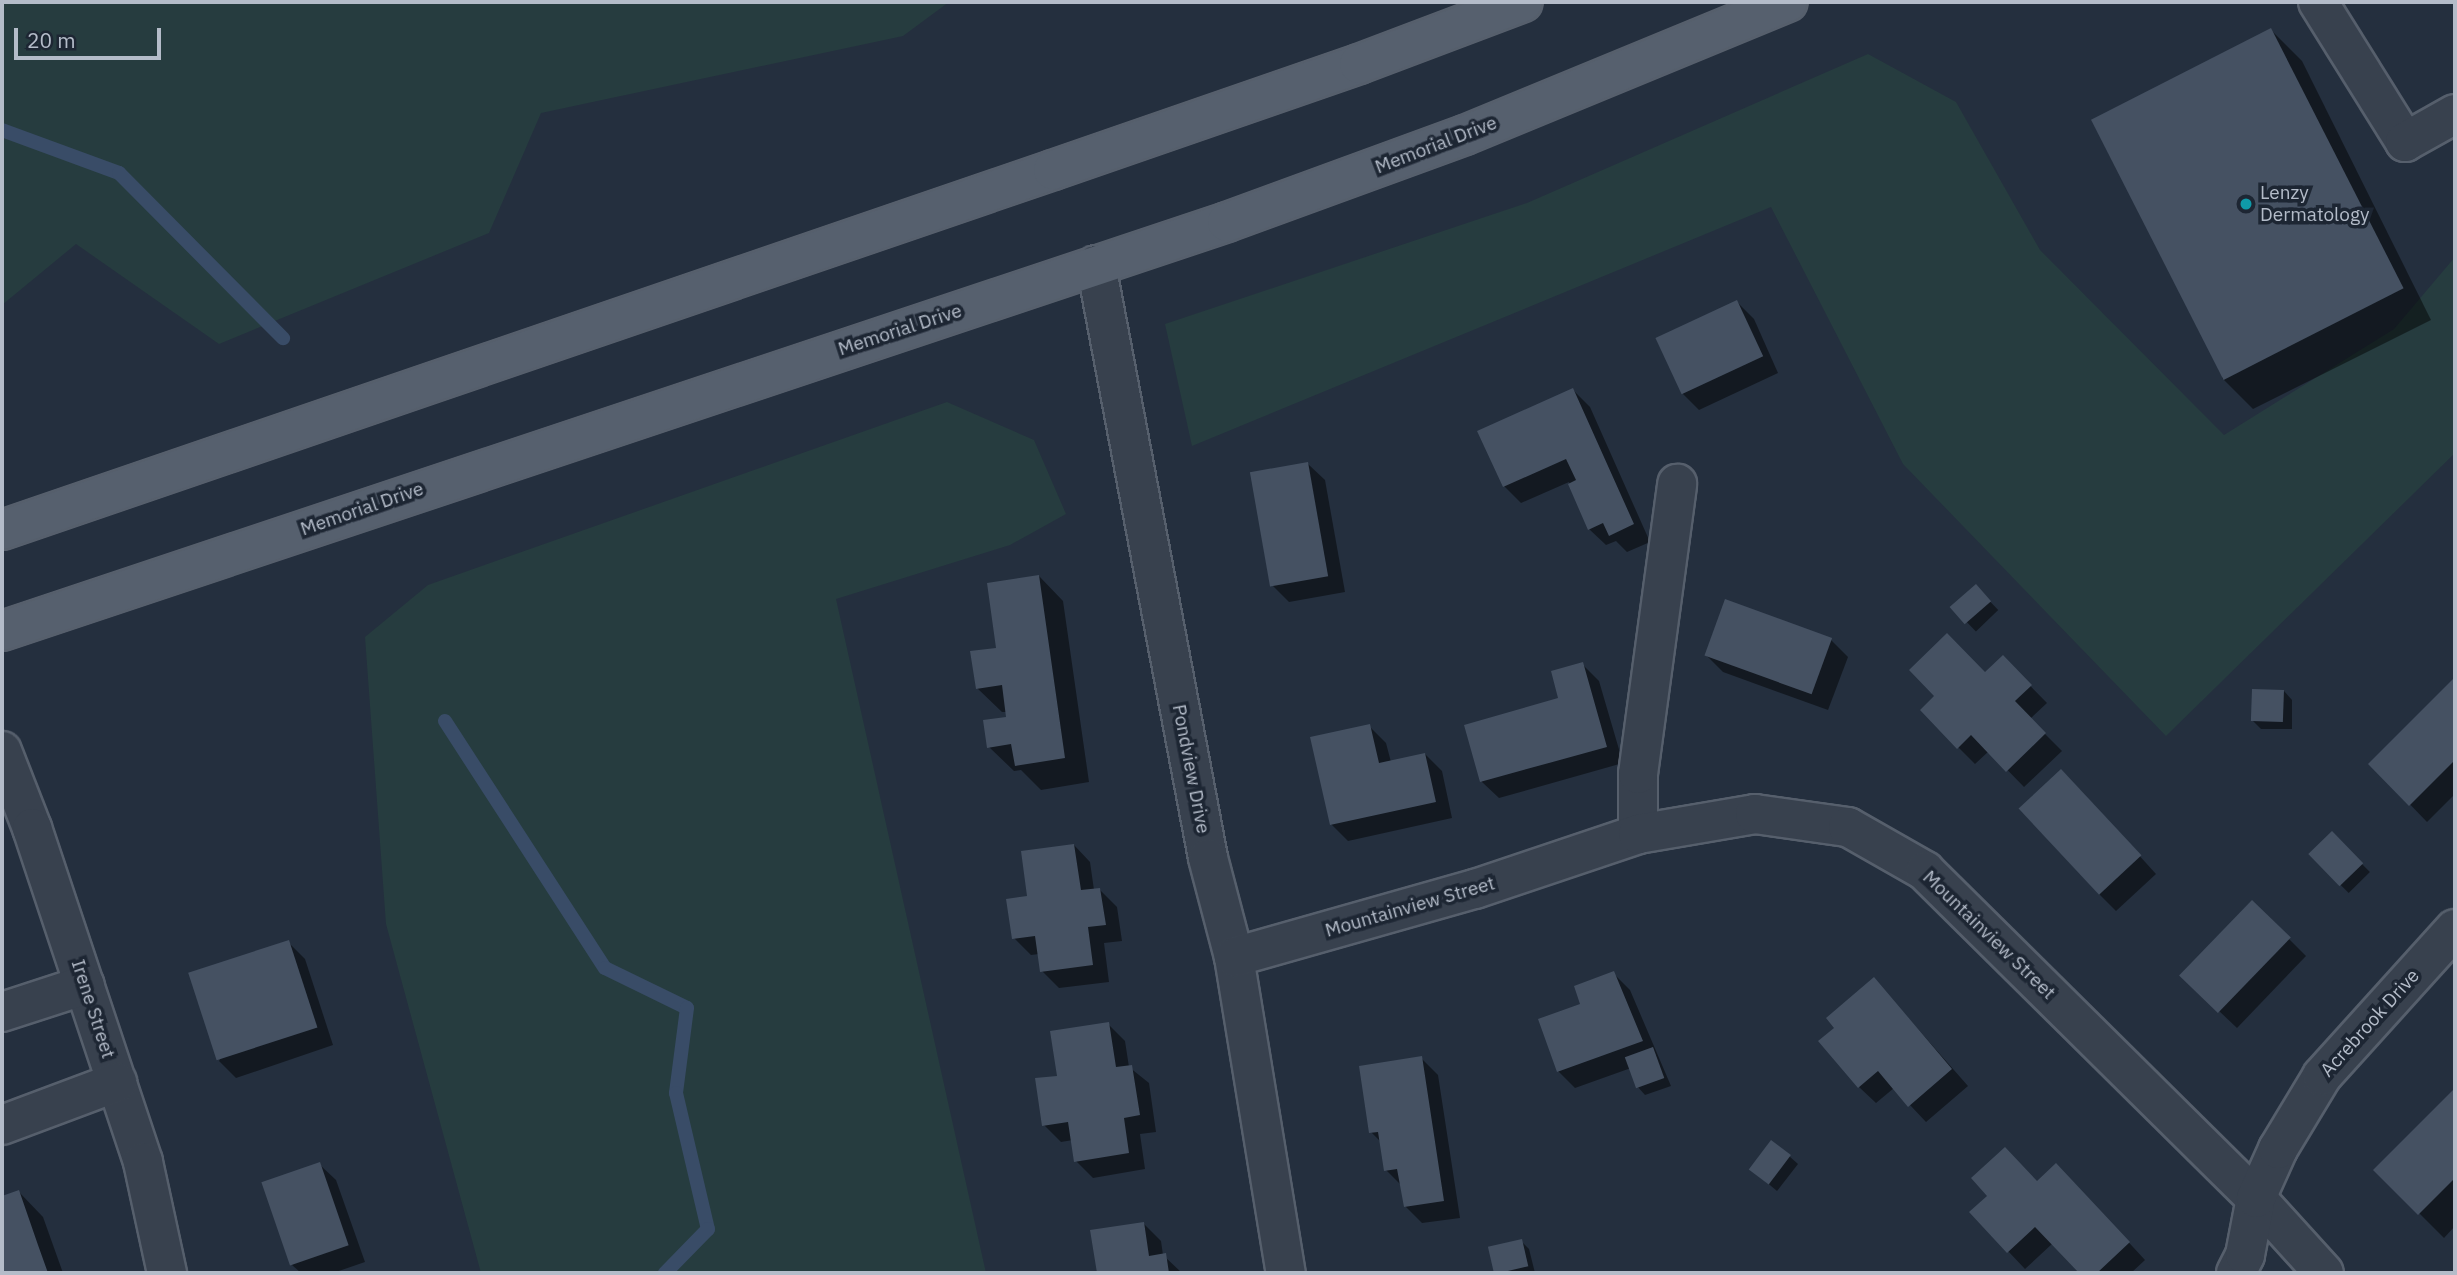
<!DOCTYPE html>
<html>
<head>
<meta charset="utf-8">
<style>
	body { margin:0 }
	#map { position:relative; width:2457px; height:1275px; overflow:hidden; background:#242f3e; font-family:"IBM Plex Sans",sans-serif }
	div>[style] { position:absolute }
	.green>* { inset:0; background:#263c3f }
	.shadow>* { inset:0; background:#0007; transform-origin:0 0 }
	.stream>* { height:14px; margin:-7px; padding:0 7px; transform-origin:7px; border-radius:7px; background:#394c67 }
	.building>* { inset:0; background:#455162; transform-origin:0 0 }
	.roads { filter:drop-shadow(2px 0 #565f6c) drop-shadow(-2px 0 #565f6c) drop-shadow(0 2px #565f6c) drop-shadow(0 -2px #565f6c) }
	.minor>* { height:38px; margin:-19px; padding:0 19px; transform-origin:19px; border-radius:19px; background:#38414e }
	.major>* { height:38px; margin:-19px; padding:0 19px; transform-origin:19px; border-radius:19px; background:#56606e }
	.dots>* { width:19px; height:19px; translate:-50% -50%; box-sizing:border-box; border:4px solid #1d2633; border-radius:50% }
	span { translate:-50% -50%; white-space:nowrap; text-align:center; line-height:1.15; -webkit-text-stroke:7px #1d2633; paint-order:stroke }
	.street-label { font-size:19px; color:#b4bcc9 }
	.poi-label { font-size:19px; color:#b4bcc9 }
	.left { translate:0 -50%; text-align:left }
	.frame { position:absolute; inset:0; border:4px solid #b4bcc9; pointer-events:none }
	.scale { position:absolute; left:14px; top:28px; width:147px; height:32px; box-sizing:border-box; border:4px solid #b4bcc9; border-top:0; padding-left:9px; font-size:21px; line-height:24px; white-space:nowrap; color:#b4bcc9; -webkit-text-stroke:5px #1d2633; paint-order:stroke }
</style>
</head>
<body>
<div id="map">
	<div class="green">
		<i style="clip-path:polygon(2px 2px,949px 2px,903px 36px,541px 113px,489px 233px,219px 344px,76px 244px,2px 305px)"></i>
		<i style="clip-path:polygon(1868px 54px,1956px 102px,2040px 250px,2224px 435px,2394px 329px,2455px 257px,2455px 453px,2166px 736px,1903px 464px,1771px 207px,1192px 446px,1165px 324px,1527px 203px)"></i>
		<i style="clip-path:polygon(947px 402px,1034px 440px,1066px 514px,1010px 545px,836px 599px,986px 1273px,481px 1273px,386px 924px,365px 637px,428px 585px)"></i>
	</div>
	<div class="shadow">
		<i style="clip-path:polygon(2271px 30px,2302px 61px,2431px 320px,2253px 409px,2222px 378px)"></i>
		<i style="clip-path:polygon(1737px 302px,1754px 319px,1778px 373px,1699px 410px,1682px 393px)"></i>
		<i style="clip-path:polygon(1573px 390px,1590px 407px,1650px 542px,1627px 552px,1616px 541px,1606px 545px,1589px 529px,1569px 482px,1521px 503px,1504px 486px)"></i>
		<i style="clip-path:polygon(1308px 464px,1325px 480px,1345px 592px,1289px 602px,1272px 585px)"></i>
		<i style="clip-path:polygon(1039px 576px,1063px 601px,1089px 782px,1041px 790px,1021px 770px,1014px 771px,989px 747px,1008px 718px,1007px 712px,1002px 712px,977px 688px)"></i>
		<i style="left:1976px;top:587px;width:32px;height:31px;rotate:46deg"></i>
		<i style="clip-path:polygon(1831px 640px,1848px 657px,1828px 710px,1723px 672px,1706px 655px)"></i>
		<i style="clip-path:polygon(2003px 658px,2047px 703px,2030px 719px,2062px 751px,2024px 787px,1989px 751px,1975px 764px,1958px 747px,1985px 675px)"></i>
		<i style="clip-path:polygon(1582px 664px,1599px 681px,1623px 763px,1499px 798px,1482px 782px,1466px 726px,1560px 699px)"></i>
		<i style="clip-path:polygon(2455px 679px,2455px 794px,2427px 822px,2371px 764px)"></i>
		<i style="clip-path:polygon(2284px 691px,2292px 700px,2292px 729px,2261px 729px,2253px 721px)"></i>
		<i style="clip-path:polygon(1369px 726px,1386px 743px,1391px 762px,1425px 754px,1442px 771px,1452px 818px,1348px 841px,1331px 824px)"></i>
		<i style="clip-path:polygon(2078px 788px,2156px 874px,2116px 911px,2099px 894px)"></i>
		<i style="left:2331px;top:833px;width:55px;height:30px;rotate:45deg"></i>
		<i style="clip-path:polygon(1074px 845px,1090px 862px,1094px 890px,1100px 890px,1117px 907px,1122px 941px,1104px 943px,1109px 982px,1059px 988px,1042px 971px,1039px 954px,1031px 955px,1014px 938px)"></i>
		<i style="clip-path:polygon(2252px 902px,2306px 956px,2237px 1028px,2198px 991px)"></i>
		<i style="clip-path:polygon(288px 942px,305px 959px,333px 1045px,236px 1078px,219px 1061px)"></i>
		<i style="clip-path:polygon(1613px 973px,1630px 990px,1671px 1086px,1645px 1095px,1637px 1086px,1631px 1068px,1575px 1088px,1558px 1071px,1582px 1005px)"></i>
		<i style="clip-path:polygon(1874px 979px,1968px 1086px,1926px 1122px,1894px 1088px,1876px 1103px,1859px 1087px,1837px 1028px)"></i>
		<i style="clip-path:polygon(1108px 1024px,1125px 1041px,1129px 1067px,1149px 1083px,1156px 1132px,1140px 1134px,1145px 1169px,1093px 1178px,1076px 1161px,1073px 1140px,1061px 1142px,1044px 1125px,1059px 1077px)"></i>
		<i style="clip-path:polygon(1421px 1058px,1438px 1075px,1460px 1218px,1422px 1223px,1405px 1206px,1402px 1186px,1386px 1170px,1382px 1143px,1371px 1132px)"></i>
		<i style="clip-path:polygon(2455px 1091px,2455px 1226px,2444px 1238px,2376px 1170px)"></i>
		<i style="clip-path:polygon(1789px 1156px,1798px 1164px,1777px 1191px,1751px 1169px)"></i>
		<i style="clip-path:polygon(319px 1164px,336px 1180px,365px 1262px,333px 1273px,301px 1273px,292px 1265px)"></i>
		<i style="clip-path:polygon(2073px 1182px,2145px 1260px,2131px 1273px,2081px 1273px,2053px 1243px,2025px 1269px,1972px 1213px,1990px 1196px,2037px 1183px)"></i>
		<i style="clip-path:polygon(19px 1192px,43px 1217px,63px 1273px,2px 1273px,2px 1198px)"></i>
		<i style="clip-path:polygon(1144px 1224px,1161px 1241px,1163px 1255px,1182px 1273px,1099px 1273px,1092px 1232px)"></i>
		<i style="clip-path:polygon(1521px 1241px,1529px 1249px,1535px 1273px,1497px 1273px)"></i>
	</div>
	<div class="stream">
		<i style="left:2px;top:130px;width:125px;rotate:20.2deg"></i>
		<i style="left:119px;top:173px;width:233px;rotate:45.2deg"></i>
		<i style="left:445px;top:721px;width:294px;rotate:57.1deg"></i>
		<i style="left:605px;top:968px;width:91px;rotate:26deg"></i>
		<i style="left:687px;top:1008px;width:86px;rotate:97.4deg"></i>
		<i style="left:676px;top:1093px;width:140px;rotate:76.8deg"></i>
		<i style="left:708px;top:1229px;width:62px;rotate:134.3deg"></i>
	</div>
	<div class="building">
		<i style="left:2271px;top:28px;width:292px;height:202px;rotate:63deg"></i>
		<i style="left:1737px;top:300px;width:62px;height:90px;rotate:65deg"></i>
		<i style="clip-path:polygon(1573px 388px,1634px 524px,1609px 536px,1603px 523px,1588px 530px,1568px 484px,1576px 480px,1566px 459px,1503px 487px,1477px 431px)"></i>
		<i style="left:1308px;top:462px;width:116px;height:59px;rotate:80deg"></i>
		<i style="clip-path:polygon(1039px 575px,1065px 758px,1015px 766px,1011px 744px,987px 748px,983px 720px,1006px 717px,1002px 685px,976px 689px,970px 651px,996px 648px,987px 583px)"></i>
		<i style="left:1976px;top:584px;width:23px;height:35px;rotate:49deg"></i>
		<i style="left:1725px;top:599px;width:114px;height:60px;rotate:20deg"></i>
		<i style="clip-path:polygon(1947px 633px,1985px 672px,2003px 655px,2032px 685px,2015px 701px,2046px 733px,2006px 772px,1971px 735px,1957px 749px,1920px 710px,1934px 696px,1909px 670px)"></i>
		<i style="clip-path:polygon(1583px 662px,1607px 747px,1480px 782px,1464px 725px,1558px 698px,1551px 671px)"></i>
		<i style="clip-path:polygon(2455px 677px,2455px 760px,2409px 806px,2368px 764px)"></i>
		<i style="left:2252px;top:689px;width:32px;height:32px;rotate:2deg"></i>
		<i style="clip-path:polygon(1370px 724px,1379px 763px,1425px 753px,1436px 802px,1330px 825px,1310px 737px)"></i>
		<i style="left:2061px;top:769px;width:118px;height:58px;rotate:47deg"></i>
		<i style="left:2332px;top:831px;width:45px;height:33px;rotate:46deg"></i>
		<i style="clip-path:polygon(1074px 844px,1081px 890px,1100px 888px,1106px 925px,1088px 927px,1093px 965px,1040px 972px,1035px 936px,1012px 939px,1006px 899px,1027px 896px,1021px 851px)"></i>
		<i style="left:2252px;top:900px;width:54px;height:105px;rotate:44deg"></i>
		<i style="left:289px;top:940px;width:92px;height:106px;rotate:72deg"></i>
		<i style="clip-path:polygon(1614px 971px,1643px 1041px,1557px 1072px,1538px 1019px,1580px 1004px,1574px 986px)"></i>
		<i style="clip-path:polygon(1874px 977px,1952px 1069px,1908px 1107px,1878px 1071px,1858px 1088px,1818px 1041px,1834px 1028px,1826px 1018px)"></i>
		<i style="clip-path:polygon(1109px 1022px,1116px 1067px,1132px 1065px,1140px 1115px,1124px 1118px,1129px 1153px,1074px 1162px,1068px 1122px,1042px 1126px,1035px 1078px,1057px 1076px,1050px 1031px)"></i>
		<i style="left:1653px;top:1047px;width:33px;height:30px;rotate:70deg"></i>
		<i style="clip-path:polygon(1422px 1056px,1444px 1201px,1404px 1207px,1397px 1169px,1384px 1171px,1378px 1132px,1369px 1133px,1359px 1066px)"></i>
		<i style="clip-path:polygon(2455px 1088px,2455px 1178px,2418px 1215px,2373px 1170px)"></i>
		<i style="left:1771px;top:1140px;width:25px;height:37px;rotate:37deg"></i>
		<i style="clip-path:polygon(2005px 1147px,2037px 1181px,2056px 1163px,2130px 1242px,2097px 1273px,2079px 1273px,2035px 1227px,2007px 1253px,1969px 1212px,1987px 1196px,1971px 1178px)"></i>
		<i style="left:320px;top:1162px;width:88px;height:62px;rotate:71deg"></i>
		<i style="clip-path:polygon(19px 1190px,38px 1245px,48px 1273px,2px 1273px,2px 1196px)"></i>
		<i style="clip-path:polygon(1144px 1222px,1149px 1256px,1166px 1253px,1169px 1273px,1097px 1273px,1090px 1230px)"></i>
		<i style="left:1522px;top:1239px;width:28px;height:35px;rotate:77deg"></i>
	</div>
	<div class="roads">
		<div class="minor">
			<i style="left:2318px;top:2px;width:165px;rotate:58.1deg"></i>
			<i style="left:2405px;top:142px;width:57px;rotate:-29.2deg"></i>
			<i style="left:1096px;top:265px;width:603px;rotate:79.3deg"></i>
			<i style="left:1208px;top:858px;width:102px;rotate:75.3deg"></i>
			<i style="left:1234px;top:957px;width:320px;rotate:80.7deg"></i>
			<i style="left:2px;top:751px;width:83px;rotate:68.7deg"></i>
			<i style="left:32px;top:828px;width:352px;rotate:71.6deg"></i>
			<i style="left:143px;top:1162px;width:114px;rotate:77.8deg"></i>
			<i style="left:1638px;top:834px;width:60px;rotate:-90deg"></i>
			<i style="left:1638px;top:774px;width:293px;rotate:-82.3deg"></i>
			<i style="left:1234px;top:957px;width:250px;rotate:-15.8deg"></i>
			<i style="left:1475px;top:889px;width:172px;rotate:-18.6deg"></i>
			<i style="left:1638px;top:834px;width:119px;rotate:-9.7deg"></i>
			<i style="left:1755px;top:814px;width:94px;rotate:8deg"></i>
			<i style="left:1848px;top:827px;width:89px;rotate:29.7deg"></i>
			<i style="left:1925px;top:871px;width:465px;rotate:44.7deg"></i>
			<i style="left:2256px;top:1198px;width:101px;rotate:47.8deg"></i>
			<i style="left:2px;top:1012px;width:87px;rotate:-18deg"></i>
			<i style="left:2px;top:1125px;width:123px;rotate:-20.5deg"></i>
			<i style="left:2236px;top:1273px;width:20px;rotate:-63deg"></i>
			<i style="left:2245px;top:1255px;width:58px;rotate:-79.1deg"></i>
			<i style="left:2256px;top:1198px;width:54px;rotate:-65.8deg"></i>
			<i style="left:2278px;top:1149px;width:85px;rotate:-58.9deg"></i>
			<i style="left:2322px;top:1076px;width:198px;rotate:-47.9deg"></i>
		</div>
		<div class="major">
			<i style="left:2px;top:530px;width:1111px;rotate:-18.91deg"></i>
			<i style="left:1053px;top:170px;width:324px;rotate:-19.1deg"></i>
			<i style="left:1359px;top:64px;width:175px;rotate:-20.7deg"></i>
			<i style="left:2px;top:631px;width:1291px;rotate:-18.46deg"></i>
			<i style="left:1227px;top:222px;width:253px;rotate:-20.1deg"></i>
			<i style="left:1465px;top:135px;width:349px;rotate:-22.4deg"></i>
		</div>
	</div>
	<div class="dots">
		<i style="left:2246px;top:204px;background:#0f9aa8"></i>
	</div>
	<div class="street-label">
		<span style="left:1436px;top:145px;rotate:-21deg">Memorial Drive</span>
		<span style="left:900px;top:330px;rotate:-18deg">Memorial Drive</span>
		<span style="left:362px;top:509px;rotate:-19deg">Memorial Drive</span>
		<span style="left:1191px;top:769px;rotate:79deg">Pondview Drive</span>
		<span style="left:1410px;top:907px;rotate:-16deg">Mountainview Street</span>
		<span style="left:1989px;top:935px;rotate:44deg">Mountainview Street</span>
		<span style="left:93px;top:1009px;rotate:72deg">Irene Street</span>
		<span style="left:2370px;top:1023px;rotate:-48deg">Acrebrook Drive</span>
	</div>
	<div class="poi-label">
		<span class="left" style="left:2260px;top:204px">Lenzy<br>Dermatology</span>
	</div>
	<div class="frame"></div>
	<div class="scale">20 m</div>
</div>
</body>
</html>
